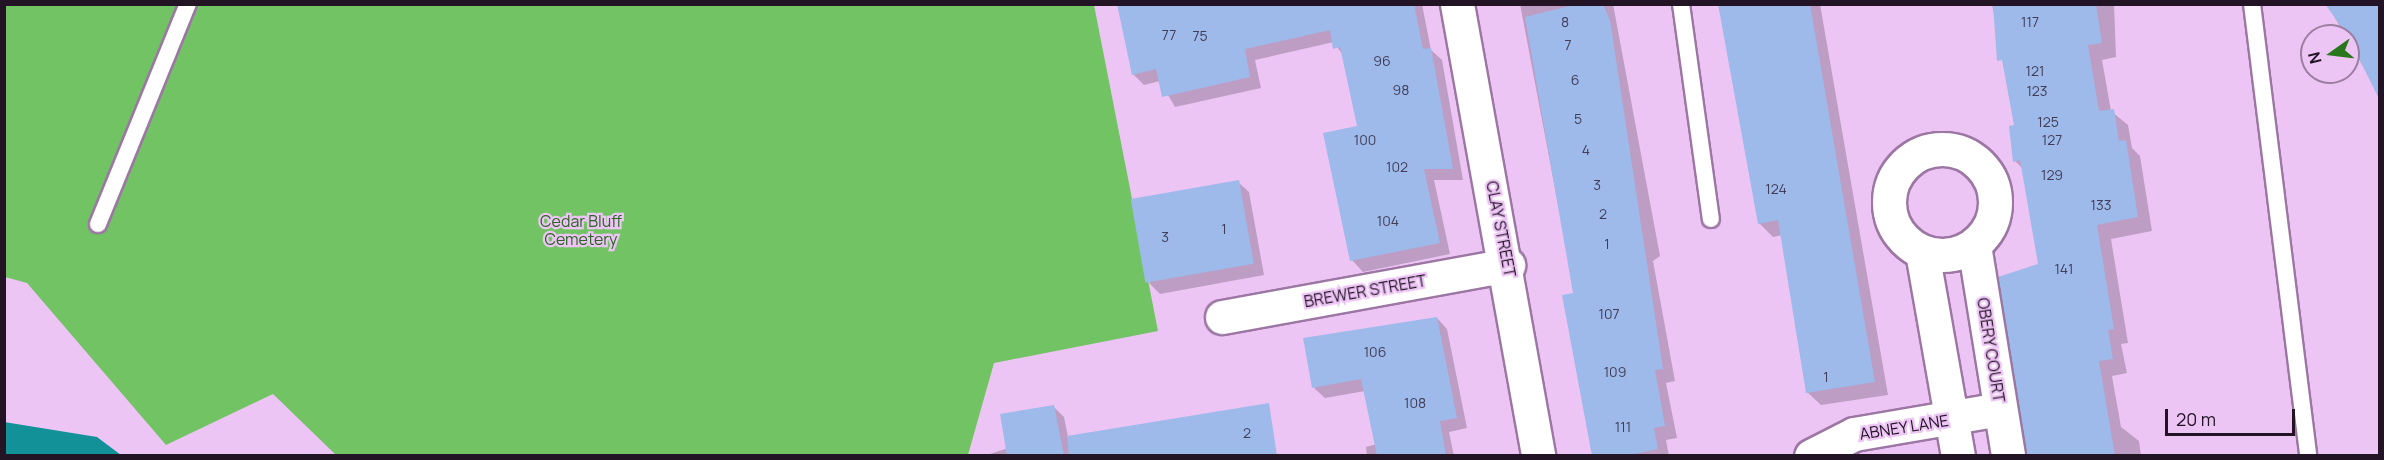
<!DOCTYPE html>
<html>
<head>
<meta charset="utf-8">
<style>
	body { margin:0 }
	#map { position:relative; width:2384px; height:460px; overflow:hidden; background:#edc5f4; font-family:Manrope,sans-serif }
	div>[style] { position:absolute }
	.green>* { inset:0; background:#71c364 }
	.water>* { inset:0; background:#129198 }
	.shadow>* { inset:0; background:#0003 }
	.building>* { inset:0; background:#9dbaeb; transform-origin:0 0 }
	.roads { filter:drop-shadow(2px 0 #9c77a3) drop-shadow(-2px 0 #9c77a3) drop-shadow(0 2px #9c77a3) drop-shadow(0 -2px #9c77a3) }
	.lane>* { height:16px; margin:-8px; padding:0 8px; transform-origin:8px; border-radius:8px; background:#fff }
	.street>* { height:33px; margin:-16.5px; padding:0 16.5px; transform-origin:16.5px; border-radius:16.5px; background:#fff }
	.street>.ring { margin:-16.5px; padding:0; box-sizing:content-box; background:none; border:33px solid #fff; border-radius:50% }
	span { translate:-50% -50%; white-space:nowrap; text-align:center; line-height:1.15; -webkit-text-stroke:4.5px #edc5f4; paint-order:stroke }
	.number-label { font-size:14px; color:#413d56 }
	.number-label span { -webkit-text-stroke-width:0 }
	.park-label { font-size:16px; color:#2b6522 }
	.street-label { font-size:16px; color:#221325 }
	.frame { position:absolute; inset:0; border:6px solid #221325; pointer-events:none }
	.north { position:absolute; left:2300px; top:24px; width:60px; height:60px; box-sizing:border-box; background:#edc5f4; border:2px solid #9c7ea1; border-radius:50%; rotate:256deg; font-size:16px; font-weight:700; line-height:24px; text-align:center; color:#221325 }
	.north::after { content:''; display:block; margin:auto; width:21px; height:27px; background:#29761d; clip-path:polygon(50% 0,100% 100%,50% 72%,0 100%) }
	.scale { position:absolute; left:2165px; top:409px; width:130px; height:27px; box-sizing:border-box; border:3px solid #221325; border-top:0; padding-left:8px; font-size:18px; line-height:21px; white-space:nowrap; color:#221325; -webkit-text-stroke:4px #edc5f4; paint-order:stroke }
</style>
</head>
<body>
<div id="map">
	<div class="green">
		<i style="clip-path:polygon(4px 5px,1094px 5px,1158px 331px,994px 363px,968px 455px,336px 455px,273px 394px,166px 445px,27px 283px,5px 277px)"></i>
	</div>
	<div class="water">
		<i style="clip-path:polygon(4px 422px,97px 437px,121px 455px,5px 455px)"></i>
	</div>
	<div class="shadow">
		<i style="clip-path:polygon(1127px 4px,1422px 4px,1431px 50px,1442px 60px,1463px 180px,1434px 180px,1450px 254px,1363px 272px,1352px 260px,1358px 127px,1344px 57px,1334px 42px,1255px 60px,1261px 88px,1175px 107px,1160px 81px,1144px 85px,1133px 74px)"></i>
		<i style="clip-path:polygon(1520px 4px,1613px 4px,1660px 256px,1653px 261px,1675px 381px,1666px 383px,1677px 438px,1666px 440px,1669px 456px,1594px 456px,1575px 294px)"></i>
		<i style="clip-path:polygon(1719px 4px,1820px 4px,1888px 395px,1821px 405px,1807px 392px,1782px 235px,1773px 237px,1759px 223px)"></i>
		<i style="clip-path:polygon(1992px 4px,2114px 4px,2116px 57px,2102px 60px,2111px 111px,2128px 125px,2132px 148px,2140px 156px,2152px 231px,2111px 239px,2128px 343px,2121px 344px,2127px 373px,2112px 376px,2121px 427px,2139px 441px,2141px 456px,2028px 456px,2040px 265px,2023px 169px,2015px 161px,2015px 126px)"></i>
		<i style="clip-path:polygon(2327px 4px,2380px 4px,2380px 87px,2368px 75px)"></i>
		<i style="clip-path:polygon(1238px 182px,1249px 192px,1264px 275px,1160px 294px,1149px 283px)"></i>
		<i style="clip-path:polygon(1437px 318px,1447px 329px,1467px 428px,1449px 432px,1454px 456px,1367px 456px,1366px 447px,1377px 444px,1365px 391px,1325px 398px,1314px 388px)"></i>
		<i style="clip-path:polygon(1054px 407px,1064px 417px,1068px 437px,1097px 456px,984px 456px,1008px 448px)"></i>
	</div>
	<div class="building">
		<i style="clip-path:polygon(1117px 4px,1414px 4px,1423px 49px,1431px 48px,1453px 169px,1424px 169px,1440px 243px,1350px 261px,1323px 133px,1357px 126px,1340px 47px,1333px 49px,1330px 30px,1245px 49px,1250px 77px,1162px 97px,1156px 69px,1132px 75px)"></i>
		<i style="clip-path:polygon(1578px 4px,1603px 4px,1610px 20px,1663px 369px,1655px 370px,1665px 426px,1654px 428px,1658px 449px,1625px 456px,1592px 456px,1562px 295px,1573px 293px,1525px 17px)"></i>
		<i style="clip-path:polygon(1718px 4px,1810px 4px,1875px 382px,1806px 393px,1778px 220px,1758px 224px)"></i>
		<i style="clip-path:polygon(1993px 4px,2096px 4px,2102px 43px,2088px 45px,2099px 111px,2114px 109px,2119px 141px,2126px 140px,2138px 217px,2097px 225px,2114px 329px,2108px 330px,2113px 359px,2099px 361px,2115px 456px,2027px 456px,1998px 277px,2038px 264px,2020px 160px,2013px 162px,2009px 126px,2014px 125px,2002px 60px,1997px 61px)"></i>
		<i style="clip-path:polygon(2325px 4px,2379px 4px,2379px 99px,2348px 36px)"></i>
		<i style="left:1239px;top:180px;width:85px;height:110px;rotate:80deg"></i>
		<i style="clip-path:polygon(1437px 317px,1457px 418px,1440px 421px,1446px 456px,1377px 456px,1361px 379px,1312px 388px,1303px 338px)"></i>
		<i style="clip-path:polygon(1269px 403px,1277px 456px,1069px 456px,1067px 436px)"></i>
		<i style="clip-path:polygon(1054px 405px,1064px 456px,1007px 456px,1000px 414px)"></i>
	</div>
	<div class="roads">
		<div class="lane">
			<i style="left:1681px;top:4px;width:217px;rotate:82.1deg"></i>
			<i style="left:2252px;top:4px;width:455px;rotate:82.9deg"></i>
			<i style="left:98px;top:224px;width:238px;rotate:-67.8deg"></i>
		</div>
		<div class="street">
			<i style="left:1457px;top:4px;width:459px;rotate:79.8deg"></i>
			<i class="ring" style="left:1889px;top:149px;width:73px;height:73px"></i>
			<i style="left:1974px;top:245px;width:214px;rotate:80.8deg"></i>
			<i style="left:1922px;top:252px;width:207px;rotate:80deg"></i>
			<i style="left:1222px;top:317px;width:291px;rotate:-10.3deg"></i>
			<i style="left:1811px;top:456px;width:48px;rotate:-27.1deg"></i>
			<i style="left:1854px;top:434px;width:148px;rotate:-9.7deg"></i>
		</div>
	</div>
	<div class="number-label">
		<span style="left:1565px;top:22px">8</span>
		<span style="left:2030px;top:22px">117</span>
		<span style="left:1169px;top:35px">77</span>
		<span style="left:1200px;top:36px">75</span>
		<span style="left:1568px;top:45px">7</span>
		<span style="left:1382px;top:61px">96</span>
		<span style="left:2035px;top:71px">121</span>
		<span style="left:1575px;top:80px">6</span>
		<span style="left:1401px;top:90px">98</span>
		<span style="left:2037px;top:91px">123</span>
		<span style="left:1578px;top:119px">5</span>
		<span style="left:2048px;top:122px">125</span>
		<span style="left:1365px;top:140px">100</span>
		<span style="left:2052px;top:140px">127</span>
		<span style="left:1586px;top:150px">4</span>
		<span style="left:1397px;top:167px">102</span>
		<span style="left:2052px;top:175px">129</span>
		<span style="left:1597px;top:185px">3</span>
		<span style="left:1776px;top:189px">124</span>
		<span style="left:2101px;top:205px">133</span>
		<span style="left:1603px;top:214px">2</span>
		<span style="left:1388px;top:221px">104</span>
		<span style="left:1224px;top:229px">1</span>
		<span style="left:1165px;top:237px">3</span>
		<span style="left:1607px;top:244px">1</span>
		<span style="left:2064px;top:269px">141</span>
		<span style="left:1609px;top:314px">107</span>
		<span style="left:1375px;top:352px">106</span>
		<span style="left:1615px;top:372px">109</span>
		<span style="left:1826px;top:377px">1</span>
		<span style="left:1415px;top:403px">108</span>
		<span style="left:1623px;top:427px">111</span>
		<span style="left:1247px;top:433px">2</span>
	</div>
	<div class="park-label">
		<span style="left:581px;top:230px">Cedar Bluff<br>Cemetery</span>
	</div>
	<div class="street-label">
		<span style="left:1501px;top:229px;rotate:79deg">CLAY STREET</span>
		<span style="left:1365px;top:291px;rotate:-10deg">BREWER STREET</span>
		<span style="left:1991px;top:350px;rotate:81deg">OBERY COURT</span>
		<span style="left:1904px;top:427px;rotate:-9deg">ABNEY LANE</span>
	</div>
	<div class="frame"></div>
	<div class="north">N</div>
	<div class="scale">20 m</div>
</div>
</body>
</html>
